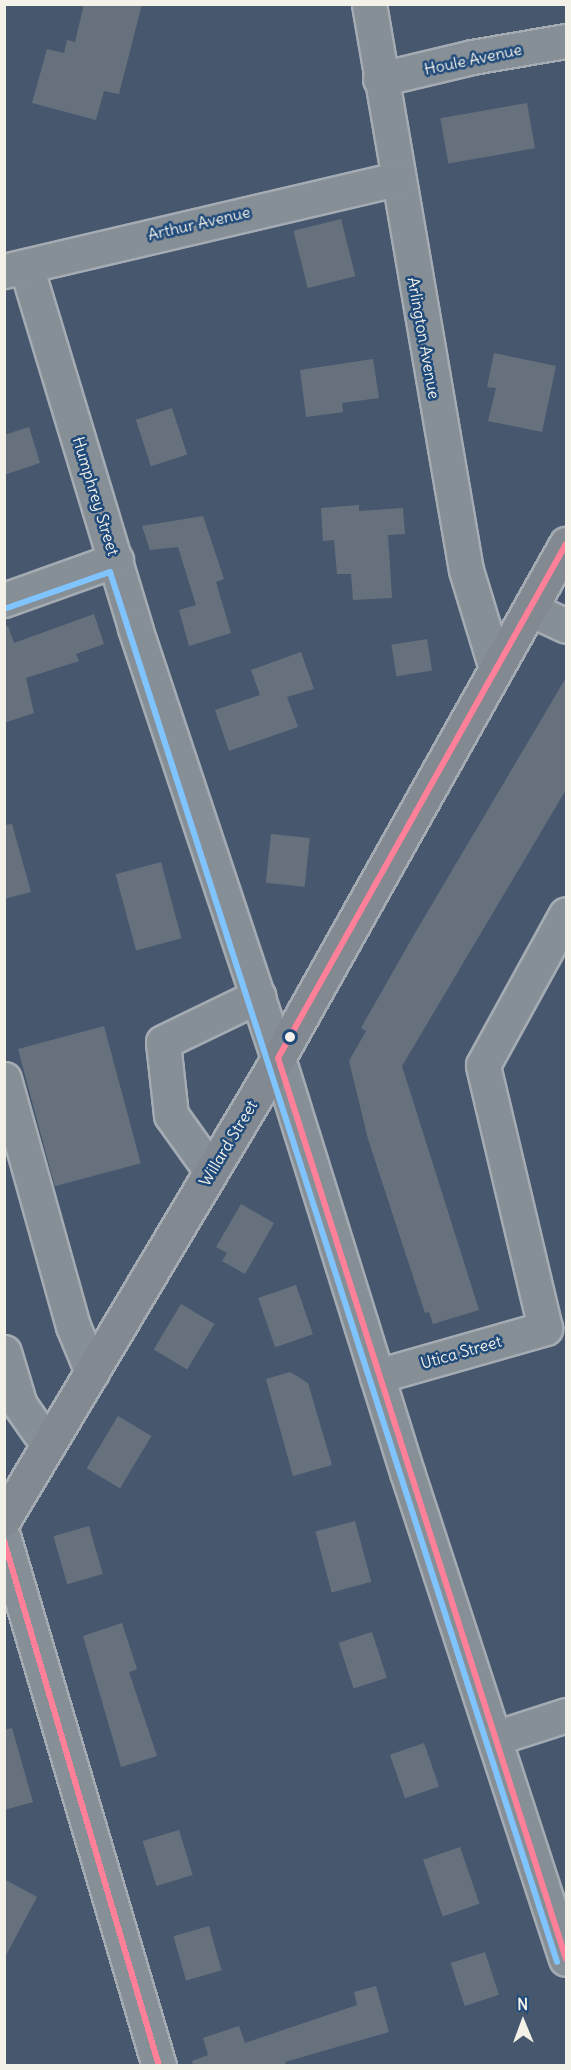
<!DOCTYPE html>
<html>
<head>
<meta charset="utf-8">
<style>
	body { margin:0 }
	#map { position:relative; width:571px; height:2070px; overflow:hidden; background:#47586e; font-family:Delius,sans-serif }
	div>[style] { position:absolute }
	.building>* { inset:0; background:#67717e; transform-origin:0 0 }
	.roads { filter:drop-shadow(2px 0 #a4abb3) drop-shadow(-2px 0 #a4abb3) drop-shadow(0 2px #a4abb3) drop-shadow(0 -2px #a4abb3) }
	.minor>* { height:33px; margin:-16.5px; padding:0 16.5px; transform-origin:16.5px; border-radius:16.5px; background:#878f96 }
	.major>* { height:33px; margin:-16.5px; padding:0 16.5px; transform-origin:16.5px; border-radius:16.5px; background:#828990 }
	.bus-1>* { height:6px; margin:-3px; padding:0 3px; transform-origin:3px; border-radius:3px; background:#ff8098 }
	.bus-2>* { height:6px; margin:-3px; padding:0 3px; transform-origin:3px; border-radius:3px; background:#80c4ff }
	.dots>* { width:16px; height:16px; translate:-50% -50%; box-sizing:border-box; border:3px solid #1f4a7a; border-radius:50% }
	span { translate:-50% -50%; white-space:nowrap; text-align:center; line-height:1.15; -webkit-text-stroke:5px #1f4a7a; paint-order:stroke }
	.street-label { font-size:16px; color:#f4f1e8 }
	.frame { position:absolute; inset:0; border:6px solid #f4f1e8; pointer-events:none }
	.north { position:absolute; left:493px; top:1992px; width:60px; height:60px; -webkit-text-stroke:4px #1f4a7a; paint-order:stroke; rotate:359deg; font-size:16px; font-weight:700; line-height:24px; text-align:center; color:#f4f1e8 }
	.north::after { content:''; display:block; margin:auto; width:21px; height:27px; background:#f4f1e8; clip-path:polygon(50% 0,100% 100%,50% 72%,0 100%) }
</style>
</head>
<body>
<div id="map">
	<div class="building">
		<i style="clip-path:polygon(84px 4px,142px 4px,119px 94px,104px 91px,96px 120px,32px 103px,47px 49px,64px 53px,67px 40px,75px 42px)"></i>
		<i style="left:527px;top:103px;width:46px;height:88px;rotate:80deg"></i>
		<i style="left:341px;top:219px;width:59px;height:49px;rotate:76deg"></i>
		<i style="clip-path:polygon(494px 353px,556px 366px,542px 432px,488px 421px,496px 388px,487px 387px)"></i>
		<i style="clip-path:polygon(373px 359px,379px 398px,342px 403px,343px 412px,306px 417px,300px 370px)"></i>
		<i style="left:172px;top:408px;width:49px;height:38px;rotate:72deg"></i>
		<i style="clip-path:polygon(29px 427px,40px 463px,4px 475px,4px 435px)"></i>
		<i style="clip-path:polygon(359px 505px,359px 511px,403px 508px,405px 534px,388px 535px,392px 598px,353px 600px,351px 574px,337px 574px,334px 540px,323px 541px,321px 508px)"></i>
		<i style="clip-path:polygon(203px 516px,224px 579px,216px 582px,231px 633px,189px 646px,179px 610px,196px 605px,178px 547px,150px 550px,142px 526px)"></i>
		<i style="clip-path:polygon(94px 614px,104px 644px,76px 654px,79px 661px,26px 678px,34px 713px,4px 723px,4px 627px,8px 626px,14px 643px)"></i>
		<i style="left:427px;top:639px;width:32px;height:36px;rotate:81deg"></i>
		<i style="clip-path:polygon(301px 652px,314px 689px,287px 697px,298px 727px,229px 751px,215px 710px,260px 695px,251px 670px)"></i>
		<i style="clip-path:polygon(567px 676px,567px 788px,402px 1066px,479px 1310px,433px 1324px,429px 1312px,425px 1313px,368px 1139px,349px 1061px,366px 1031px,361px 1028px,415px 933px)"></i>
		<i style="clip-path:polygon(12px 824px,31px 892px,4px 899px,4px 825px)"></i>
		<i style="left:271px;top:834px;width:39px;height:49px;rotate:6deg"></i>
		<i style="left:161px;top:862px;width:79px;height:47px;rotate:75deg"></i>
		<i style="left:104px;top:1026px;width:142px;height:89px;rotate:75deg"></i>
		<i style="clip-path:polygon(241px 1204px,274px 1223px,245px 1274px,222px 1261px,227px 1253px,216px 1247px)"></i>
		<i style="left:296px;top:1285px;width:52px;height:40px;rotate:71deg"></i>
		<i style="left:181px;top:1304px;width:39px;height:53px;rotate:31deg"></i>
		<i style="clip-path:polygon(290px 1372px,308px 1383px,332px 1465px,293px 1476px,266px 1379px)"></i>
		<i style="left:118px;top:1416px;width:39px;height:61px;rotate:31deg"></i>
		<i style="left:355px;top:1521px;width:63px;height:41px;rotate:75deg"></i>
		<i style="left:89px;top:1526px;width:50px;height:37px;rotate:74deg"></i>
		<i style="clip-path:polygon(122px 1623px,137px 1669px,129px 1672px,157px 1756px,121px 1767px,83px 1636px)"></i>
		<i style="left:372px;top:1632px;width:48px;height:35px;rotate:72deg"></i>
		<i style="clip-path:polygon(12px 1728px,33px 1802px,4px 1810px,4px 1730px)"></i>
		<i style="left:424px;top:1743px;width:46px;height:36px;rotate:71deg"></i>
		<i style="left:179px;top:1830px;width:47px;height:38px;rotate:73deg"></i>
		<i style="left:460px;top:1847px;width:60px;height:39px;rotate:71deg"></i>
		<i style="clip-path:polygon(4px 1879px,37px 1897px,4px 1959px)"></i>
		<i style="left:209px;top:1926px;width:46px;height:37px;rotate:74deg"></i>
		<i style="left:485px;top:1952px;width:45px;height:36px;rotate:72deg"></i>
		<i style="clip-path:polygon(376px 1986px,389px 2032px,285px 2062px,287px 2066px,193px 2066px,192px 2061px,208px 2055px,203px 2038px,239px 2026px,245px 2043px,357px 2005px,354px 1992px)"></i>
	</div>
	<div class="roads">
		<div class="minor">
			<i style="left:369px;top:4px;width:574px;rotate:80.28deg"></i>
			<i style="left:466px;top:570px;width:103px;rotate:73.1deg"></i>
			<i style="left:380px;top:79px;width:95px;rotate:-13.4deg"></i>
			<i style="left:472px;top:57px;width:95px;rotate:-9.7deg"></i>
			<i style="left:26px;top:266px;width:378px;rotate:73.2deg"></i>
			<i style="left:135px;top:628px;width:453px;rotate:71.6deg"></i>
			<i style="left:278px;top:1058px;width:434px;rotate:72.7deg"></i>
			<i style="left:407px;top:1472px;width:512px;rotate:71.92deg"></i>
			<i style="left:4px;top:271px;width:403px;rotate:-13.2deg"></i>
			<i style="left:4px;top:600px;width:119px;rotate:-19.7deg"></i>
			<i style="left:530px;top:609px;width:40px;rotate:25deg"></i>
			<i style="left:4px;top:1079px;width:256px;rotate:74.4deg"></i>
			<i style="left:73px;top:1326px;width:50px;rotate:67.6deg"></i>
			<i style="left:211px;top:1171px;width:69px;rotate:-125.5deg"></i>
			<i style="left:171px;top:1115px;width:73px;rotate:-96.3deg"></i>
			<i style="left:163px;top:1042px;width:106px;rotate:-25.8deg"></i>
			<i style="left:4px;top:1352px;width:55px;rotate:73.2deg"></i>
			<i style="left:20px;top:1405px;width:49px;rotate:55deg"></i>
			<i style="left:377px;top:1376px;width:175px;rotate:-15.9deg"></i>
			<i style="left:545px;top:1328px;width:270px;rotate:-103.3deg"></i>
			<i style="left:483px;top:1065px;width:172px;rotate:-61.2deg"></i>
			<i style="left:4px;top:1539px;width:549px;rotate:73.61deg"></i>
			<i style="left:495px;top:1738px;width:75px;rotate:-17.9deg"></i>
		</div>
		<div class="major">
			<i style="left:4px;top:1519px;width:516px;rotate:-59.21deg"></i>
			<i style="left:268px;top:1076px;width:610px;rotate:-60.74deg"></i>
		</div>
	</div>
	<div class="bus-1">
		<i style="left:566px;top:544px;width:589px;rotate:119.26deg"></i>
		<i style="left:278px;top:1058px;width:946px;rotate:72.27deg"></i>
		<i style="left:4px;top:1541px;width:547px;rotate:73.55deg"></i>
	</div>
	<div class="bus-2">
		<i style="left:7px;top:608px;width:109px;rotate:-19.3deg"></i>
		<i style="left:110px;top:572px;width:1460px;rotate:72.17deg"></i>
	</div>
	<div class="dots">
		<i style="left:290px;top:1037px;background:#f4f1e8"></i>
	</div>
	<div class="street-label">
		<span style="left:473px;top:59px;rotate:-12deg">Houle Avenue</span>
		<span style="left:199px;top:223px;rotate:-13deg">Arthur Avenue</span>
		<span style="left:424px;top:338px;rotate:80deg">Arlington Avenue</span>
		<span style="left:96px;top:496px;rotate:73deg">Humphrey Street</span>
		<span style="left:228px;top:1143px;rotate:-59deg">Willard Street</span>
		<span style="left:461px;top:1352px;rotate:-16deg">Utica Street</span>
	</div>
	<div class="frame"></div>
	<div class="north">N</div>
</div>
</body>
</html>
